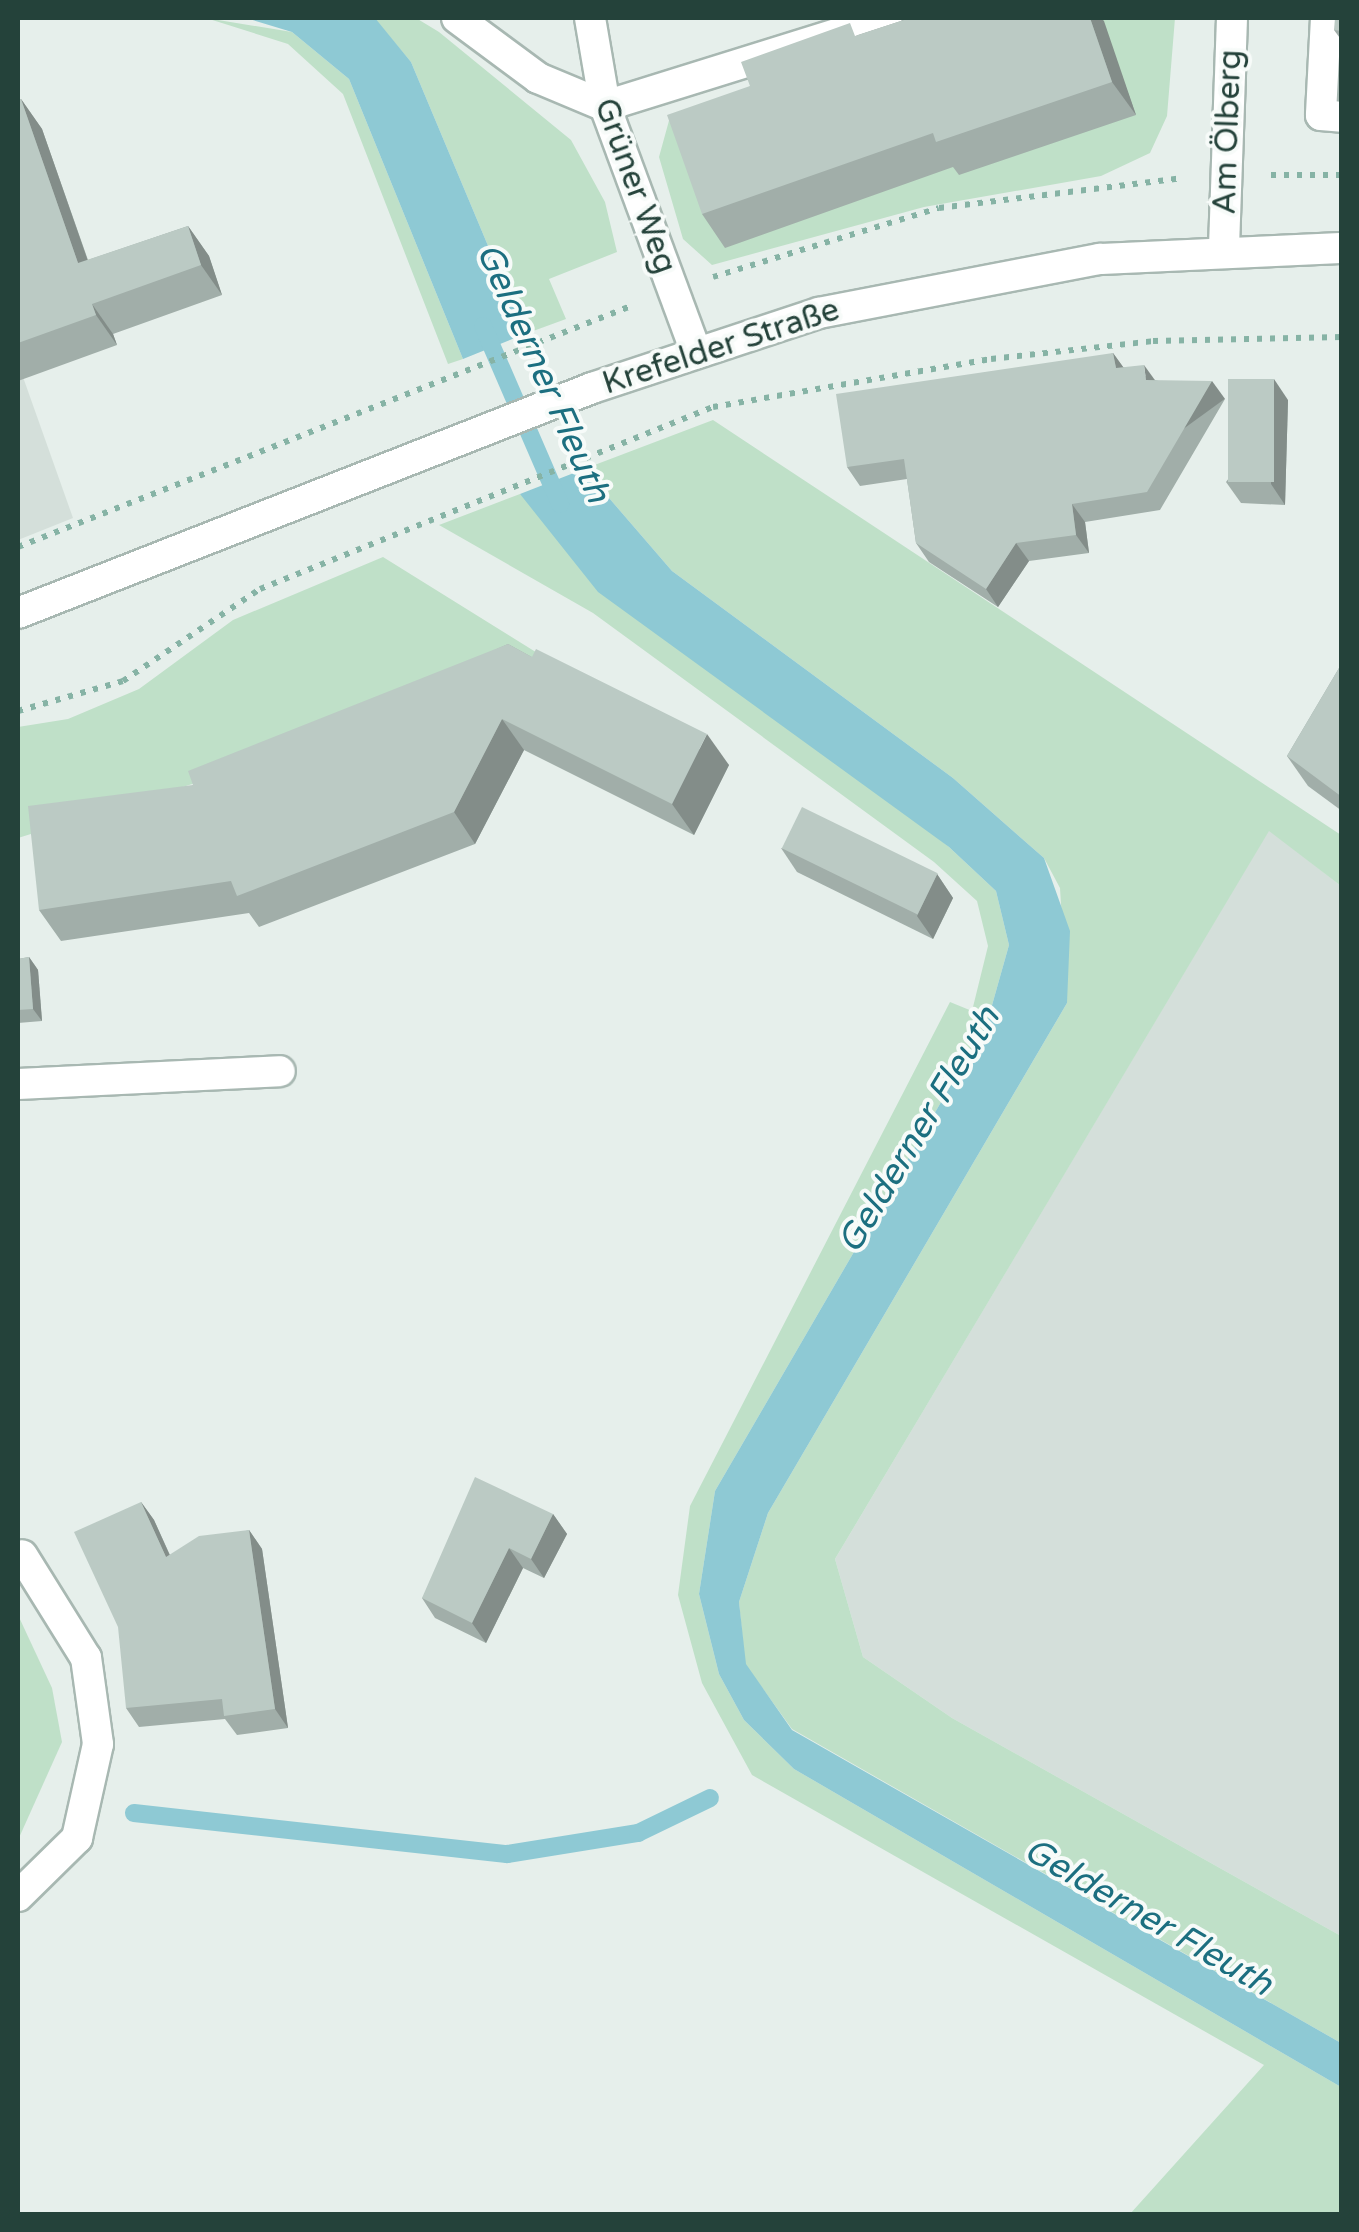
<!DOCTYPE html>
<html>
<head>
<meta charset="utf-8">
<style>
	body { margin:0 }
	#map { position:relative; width:1359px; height:2232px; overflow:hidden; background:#e6efeb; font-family:"Varela Round",sans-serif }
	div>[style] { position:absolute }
	.built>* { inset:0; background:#d4dfda }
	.green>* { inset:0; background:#bfe0c8 }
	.water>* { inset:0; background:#8ec9d4 }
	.stream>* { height:18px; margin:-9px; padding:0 9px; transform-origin:9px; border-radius:9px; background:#8ec9d4 }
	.path>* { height:6px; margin-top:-3px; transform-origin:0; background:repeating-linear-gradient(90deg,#86b3a5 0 5px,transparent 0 13px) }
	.roads { filter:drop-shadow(2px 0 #a8b8b2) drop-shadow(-2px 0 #a8b8b2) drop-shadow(0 2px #a8b8b2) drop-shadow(0 -2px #a8b8b2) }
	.lane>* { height:30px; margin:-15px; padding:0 15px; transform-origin:15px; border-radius:15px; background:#fff }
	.street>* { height:30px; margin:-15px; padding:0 15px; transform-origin:15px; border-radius:15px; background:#fff }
	.secondary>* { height:30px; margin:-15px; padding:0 15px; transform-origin:15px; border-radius:15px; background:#fff }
	.wall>* { inset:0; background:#a1aea9 }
	.shaded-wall>* { inset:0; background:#838d89; transform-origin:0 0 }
	.building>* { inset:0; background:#bbcac4; transform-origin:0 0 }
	span { translate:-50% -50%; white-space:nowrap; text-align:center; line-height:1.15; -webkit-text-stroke:8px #f7fbf9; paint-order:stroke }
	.street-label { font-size:32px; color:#24423a }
	.water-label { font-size:35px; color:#1c6f80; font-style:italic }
	.frame { position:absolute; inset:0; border:20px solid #24423a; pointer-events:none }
</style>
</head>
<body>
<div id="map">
	<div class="built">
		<i style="clip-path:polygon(18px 363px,73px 518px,18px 540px)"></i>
		<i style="clip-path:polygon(1269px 830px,1341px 886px,1341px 1936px,952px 1718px,863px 1657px,835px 1559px)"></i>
	</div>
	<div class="green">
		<i style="clip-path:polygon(206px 18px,292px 32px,349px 79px,463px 359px,448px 364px,343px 94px,288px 44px)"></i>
		<i style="clip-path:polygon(374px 18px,416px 18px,439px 32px,571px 140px,605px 202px,617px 252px,549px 279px,566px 319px,525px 334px,411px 62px)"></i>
		<i style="clip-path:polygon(972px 18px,1175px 18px,1167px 116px,1150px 153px,1101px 176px,924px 207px,712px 265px,683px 239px,659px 157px,670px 117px)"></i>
		<i style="clip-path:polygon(713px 420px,1341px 835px,1341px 886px,1269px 831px,835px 1559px,863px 1657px,952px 1718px,1341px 1936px,1341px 2043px,792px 1729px,745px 1664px,739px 1602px,768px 1513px,1067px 1003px,1060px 888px,1044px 858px,953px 778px,672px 571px,584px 469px)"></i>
		<i style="clip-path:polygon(520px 494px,949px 847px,996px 891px,1009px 945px,987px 1023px,715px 1491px,699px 1594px,719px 1674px,744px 1720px,794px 1769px,1341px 2087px,1341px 2214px,1130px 2214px,1264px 2065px,752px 1775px,702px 1683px,678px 1595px,690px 1506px,950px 1002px,972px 1011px,988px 946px,977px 901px,934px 862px,593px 613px,439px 525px)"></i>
		<i style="clip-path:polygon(383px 557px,563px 669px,18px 838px,18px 727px,68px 719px,139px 689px,233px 620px)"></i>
		<i style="clip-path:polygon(18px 1615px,52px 1688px,62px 1742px,18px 1840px)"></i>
	</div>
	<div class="water">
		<i style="clip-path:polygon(246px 18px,375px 18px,411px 62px,525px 334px,463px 359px,349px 79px,292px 32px)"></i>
		<i style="clip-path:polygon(584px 469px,672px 571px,953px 778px,1044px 858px,1070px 931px,1067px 1003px,768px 1513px,739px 1602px,746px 1664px,792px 1730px,1341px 2043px,1341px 2087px,794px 1769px,744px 1720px,719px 1674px,699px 1594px,715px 1491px,987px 1023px,1009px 945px,996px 891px,949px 847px,598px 592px,520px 494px)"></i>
	</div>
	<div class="stream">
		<i style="left:483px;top:326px;width:194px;rotate:66.6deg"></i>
		<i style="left:134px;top:1813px;width:375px;rotate:6.3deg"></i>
		<i style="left:507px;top:1854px;width:133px;rotate:-9.1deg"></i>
		<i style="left:638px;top:1833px;width:80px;rotate:-25.9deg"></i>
	</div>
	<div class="path">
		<i style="left:1271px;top:175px;width:71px"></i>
		<i style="left:713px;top:277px;width:236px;rotate:-17deg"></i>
		<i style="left:939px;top:208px;width:246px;rotate:-7deg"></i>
		<i style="left:18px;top:547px;width:659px;rotate:-21.46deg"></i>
		<i style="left:18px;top:711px;width:109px;rotate:-15.9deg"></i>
		<i style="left:123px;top:681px;width:165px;rotate:-33.9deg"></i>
		<i style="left:260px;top:589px;width:488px;rotate:-21.9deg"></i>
		<i style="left:713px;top:407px;width:282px;rotate:-9.8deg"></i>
		<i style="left:991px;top:359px;width:163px;rotate:-6.3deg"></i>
		<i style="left:1153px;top:341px;width:189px;rotate:-1.2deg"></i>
	</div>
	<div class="roads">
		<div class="lane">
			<i style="left:18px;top:1084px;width:262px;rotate:-2.8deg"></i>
			<i style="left:18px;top:1896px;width:83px;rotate:-44.5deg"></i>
			<i style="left:77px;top:1838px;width:96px;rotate:-77.4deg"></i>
			<i style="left:98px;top:1744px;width:87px;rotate:-97.9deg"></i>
			<i style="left:86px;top:1658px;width:121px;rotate:-121.9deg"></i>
		</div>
		<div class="street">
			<i style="left:457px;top:18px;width:101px;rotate:36.5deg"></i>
			<i style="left:538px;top:78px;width:73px;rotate:22.7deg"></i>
			<i style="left:605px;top:106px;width:295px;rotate:-17.3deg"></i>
			<i style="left:590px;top:18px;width:89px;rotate:80.3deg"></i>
			<i style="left:605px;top:106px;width:262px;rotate:69.7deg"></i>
			<i style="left:1326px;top:18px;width:97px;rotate:93deg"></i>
			<i style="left:1321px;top:115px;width:21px;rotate:5deg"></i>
			<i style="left:1224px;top:247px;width:229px;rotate:-88deg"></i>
		</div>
		<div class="secondary">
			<i style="left:18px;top:613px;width:617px;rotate:-21.4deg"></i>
			<i style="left:592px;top:388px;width:239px;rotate:-18.3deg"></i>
			<i style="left:819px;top:313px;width:286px;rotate:-10.9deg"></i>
			<i style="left:1100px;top:259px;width:242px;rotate:-2.6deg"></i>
		</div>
	</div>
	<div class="wall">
		<i style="clip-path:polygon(910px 18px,1101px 18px,1136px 115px,959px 175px,953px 167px,725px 248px,702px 214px,750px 86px,858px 35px)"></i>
		<i style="clip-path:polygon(1342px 18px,1342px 41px,1334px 30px)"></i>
		<i style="clip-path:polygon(21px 99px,42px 129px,88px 260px,188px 226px,209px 256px,222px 295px,113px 334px,117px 345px,18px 381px,18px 100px)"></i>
		<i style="clip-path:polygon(1113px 353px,1123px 367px,1155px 380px,1225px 399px,1160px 510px,1085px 522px,1089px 553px,1029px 561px,998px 607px,929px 562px,916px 543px,907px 479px,860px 486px,847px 467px)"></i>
		<i style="clip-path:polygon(1288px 400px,1285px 505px,1241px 503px,1226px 482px)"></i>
		<i style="clip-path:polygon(508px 644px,729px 765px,694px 835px,524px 750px,475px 844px,259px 927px,249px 913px,61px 941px,39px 910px,193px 785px)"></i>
		<i style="clip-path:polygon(1342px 663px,1342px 811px,1308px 786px,1287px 756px)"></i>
		<i style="clip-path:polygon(781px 848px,937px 874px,953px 898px,933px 939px,797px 872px)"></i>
		<i style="clip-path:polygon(29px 957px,38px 970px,42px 1021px,18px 1023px,18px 959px)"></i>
		<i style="clip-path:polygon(141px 1502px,154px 1520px,170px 1555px,249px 1530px,262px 1549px,288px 1728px,237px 1735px,225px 1719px,139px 1727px,126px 1708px)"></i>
		<i style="clip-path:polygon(553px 1514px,567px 1534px,544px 1578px,523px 1568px,486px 1643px,435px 1618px,422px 1598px)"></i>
	</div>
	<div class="shaded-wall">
		<i style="clip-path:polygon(1090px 18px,1101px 18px,1104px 21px,1136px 115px,1112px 82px)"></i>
		<i style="clip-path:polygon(21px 99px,42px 129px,99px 293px,78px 263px)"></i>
		<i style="clip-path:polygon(188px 226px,209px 256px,222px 295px,201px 265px)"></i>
		<i style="clip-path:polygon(92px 304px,113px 334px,117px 345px,96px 315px)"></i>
		<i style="clip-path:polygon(1113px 353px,1126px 371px,1116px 368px)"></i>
		<i style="clip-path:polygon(1144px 365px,1157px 383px,1146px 380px)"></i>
		<i style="clip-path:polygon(1274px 379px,1288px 400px,1285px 505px,1271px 484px)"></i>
		<i style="left:1212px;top:381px;width:22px;height:129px;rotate:54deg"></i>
		<i style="clip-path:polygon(1072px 504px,1085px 522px,1089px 553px,1076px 535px)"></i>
		<i style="clip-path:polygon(1016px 543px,1029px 561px,998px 607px,986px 589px)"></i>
		<i style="clip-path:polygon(502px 719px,524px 750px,475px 844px,454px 812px)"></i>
		<i style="clip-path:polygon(707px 734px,729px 765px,694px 835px,672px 804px)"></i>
		<i style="clip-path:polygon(937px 874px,953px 898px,933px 939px,917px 916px)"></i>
		<i style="clip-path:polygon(29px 957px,38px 970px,42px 1021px,33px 1009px)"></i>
		<i style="clip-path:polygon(141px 1502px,154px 1520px,179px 1576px,166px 1557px)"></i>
		<i style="clip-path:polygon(553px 1514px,567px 1534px,544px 1578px,531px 1559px)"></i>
		<i style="clip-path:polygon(249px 1530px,262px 1549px,288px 1728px,275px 1709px)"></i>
		<i style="clip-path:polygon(509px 1548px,523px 1568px,486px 1643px,472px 1623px)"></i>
	</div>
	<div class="building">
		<i style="clip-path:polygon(910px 18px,1090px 18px,1112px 82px,936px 142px,933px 133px,702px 214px,667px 115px,750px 86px,741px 62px,850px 23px,855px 36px)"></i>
		<i style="clip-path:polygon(1335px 18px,1342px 18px,1342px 31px,1334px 30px)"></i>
		<i style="clip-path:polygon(21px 99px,78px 263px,188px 226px,201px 265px,92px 304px,96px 315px,18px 343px,18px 100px)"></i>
		<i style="clip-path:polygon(1113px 353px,1116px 368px,1144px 365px,1146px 380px,1212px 381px,1147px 492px,1072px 504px,1076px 535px,1016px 543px,986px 589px,916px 543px,904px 459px,847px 467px,836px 394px)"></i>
		<i style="left:1228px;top:379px;width:46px;height:103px"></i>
		<i style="clip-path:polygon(508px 644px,532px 657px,536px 649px,707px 734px,672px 804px,502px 719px,454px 812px,237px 896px,231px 881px,39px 910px,28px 806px,193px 785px,188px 771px)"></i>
		<i style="clip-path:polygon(1342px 663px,1342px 797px,1287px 756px)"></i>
		<i style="left:802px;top:807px;width:151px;height:46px;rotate:26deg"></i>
		<i style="clip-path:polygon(29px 957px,33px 1009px,18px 1010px,18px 959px)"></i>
		<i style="clip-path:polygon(475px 1477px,553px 1514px,531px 1559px,509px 1548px,472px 1623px,422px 1598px)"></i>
		<i style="clip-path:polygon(141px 1502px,166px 1557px,199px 1536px,249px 1530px,275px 1709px,224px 1716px,222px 1699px,126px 1708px,118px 1627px,74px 1532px)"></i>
	</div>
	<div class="street-label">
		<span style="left:1228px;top:132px;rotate:-88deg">Am Ölberg</span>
		<span style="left:635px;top:186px;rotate:70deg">Grüner Weg</span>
		<span style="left:721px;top:347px;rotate:-18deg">Krefelder Straße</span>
	</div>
	<div class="water-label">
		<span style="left:543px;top:373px;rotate:66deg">Gelderner Fleuth</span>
		<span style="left:919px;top:1130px;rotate:-59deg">Gelderner Fleuth</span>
		<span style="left:1148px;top:1917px;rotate:30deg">Gelderner Fleuth</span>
	</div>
	<div class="frame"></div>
</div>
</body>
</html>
